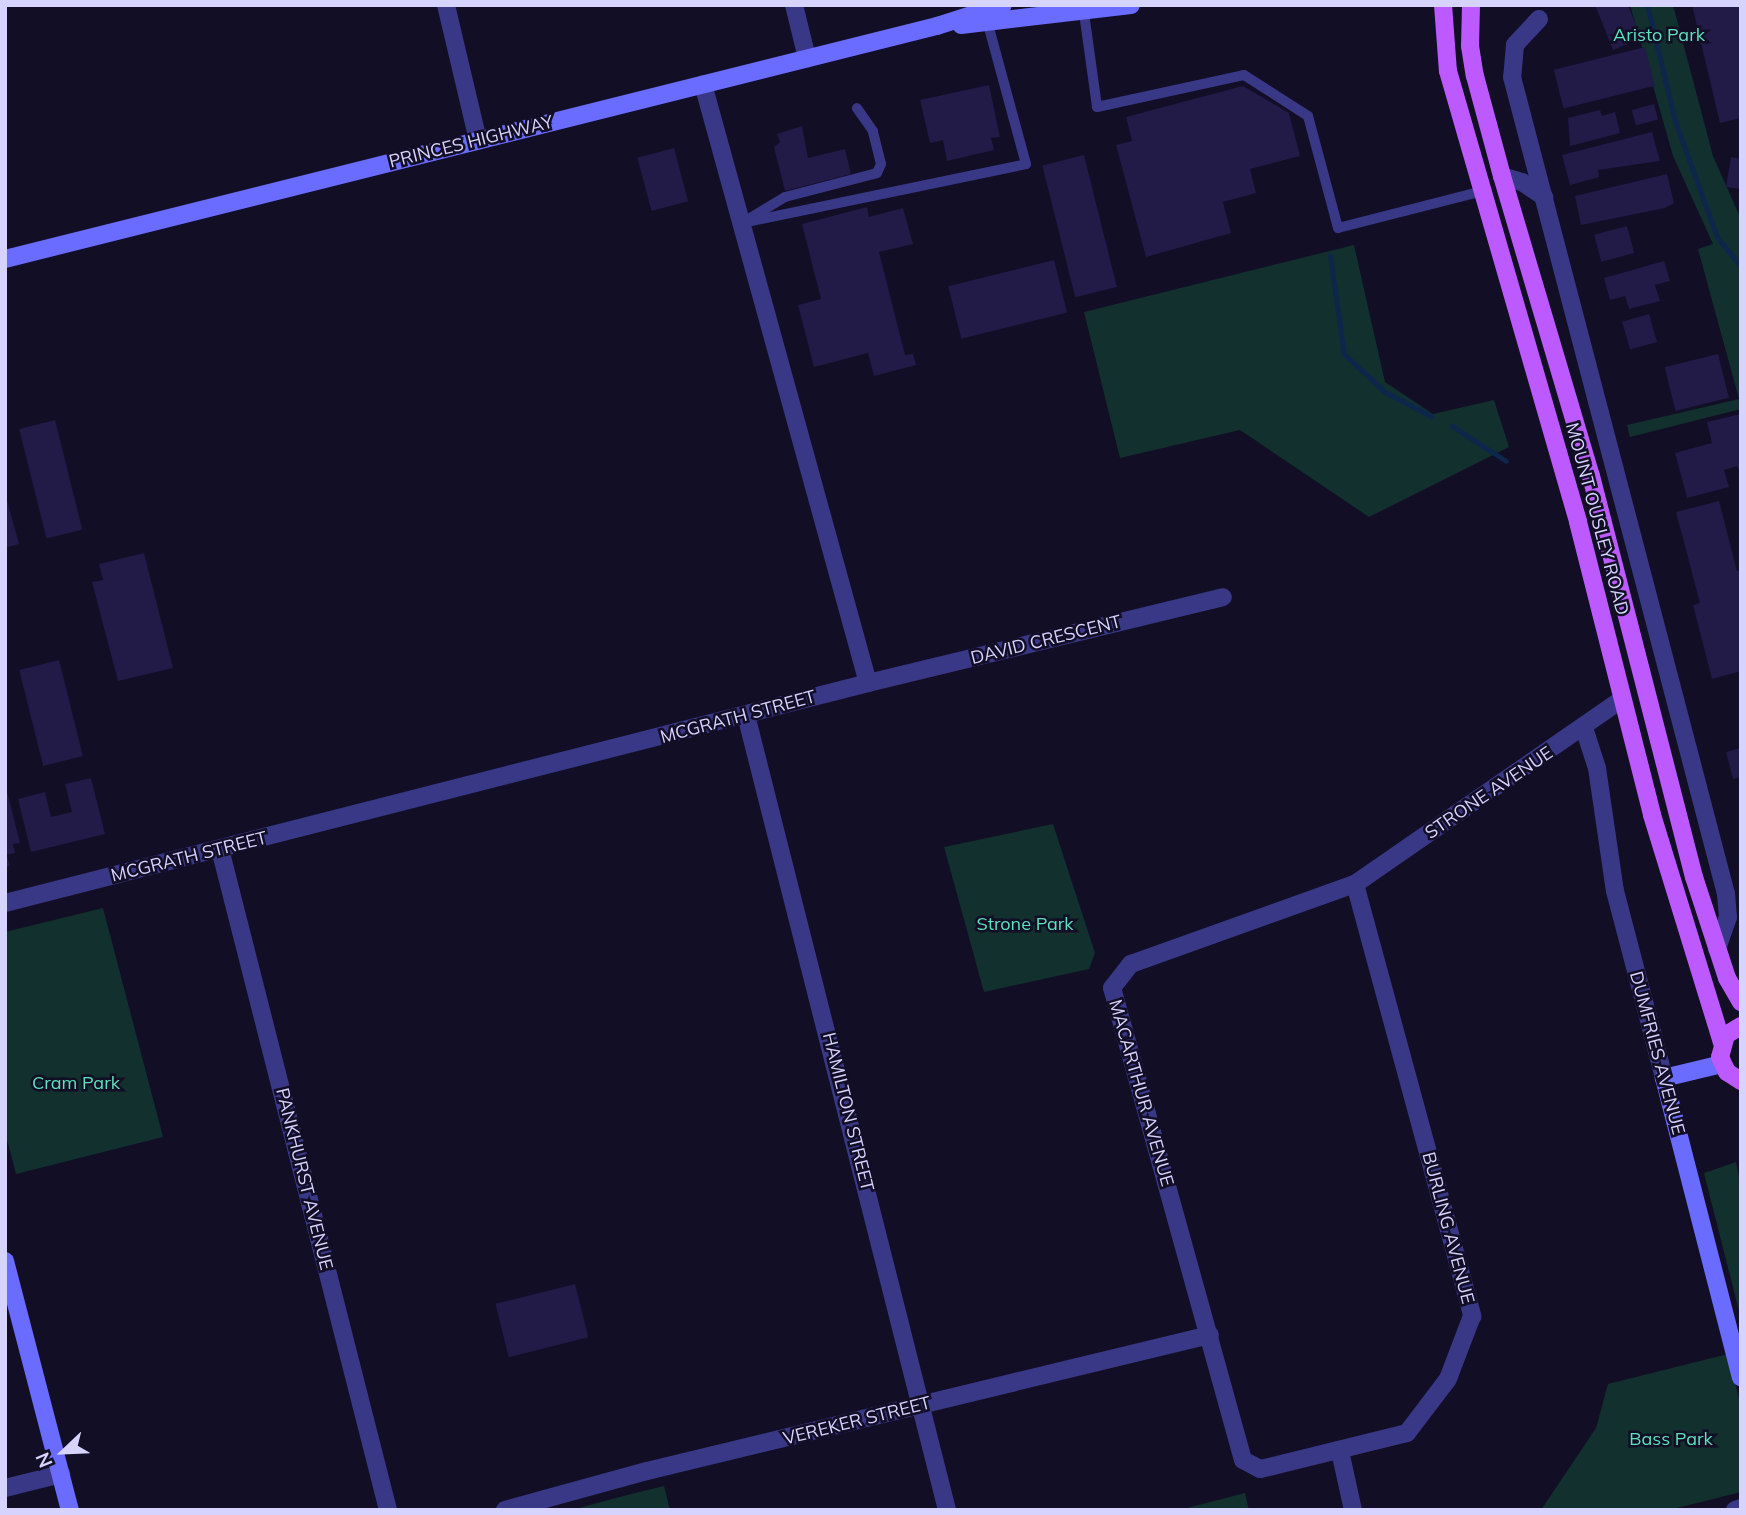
<!DOCTYPE html>
<html>
<head>
<meta charset="utf-8">
<style>
	body { margin:0 }
	#map { position:relative; width:1746px; height:1515px; overflow:hidden; background:#120e26; font-family:Mulish,sans-serif }
	div>[style] { position:absolute }
	.green>* { inset:0; background:#11302e }
	.stream>* { height:5px; margin:-2.5px; padding:0 2.5px; transform-origin:2.5px; border-radius:2.5px; background:#0d264b }
	.building>* { inset:0; background:#221a47; transform-origin:0 0 }
	.lane>* { height:10px; margin:-5px; padding:0 5px; transform-origin:5px; border-radius:5px; background:#393886 }
	.street>* { height:18px; margin:-9px; padding:0 9px; transform-origin:9px; border-radius:9px; background:#393886 }
	.secondary>* { height:18px; margin:-9px; padding:0 9px; transform-origin:9px; border-radius:9px; background:#6a6bff }
	.primary>* { height:18px; margin:-9px; padding:0 9px; transform-origin:9px; border-radius:9px; background:#bc5aff }
	span { translate:-50% -50%; white-space:nowrap; text-align:center; line-height:1.15; -webkit-text-stroke:5px #120e26; paint-order:stroke }
	.park-label { font-size:18px; color:#5ce2bc }
	.street-label { font-size:18px; color:#d7d3ff }
	.frame { position:absolute; inset:0; border:7px solid #d7d3ff; pointer-events:none }
	.north { position:absolute; left:28px; top:1417px; width:70px; height:70px; -webkit-text-stroke:5px #120e26; paint-order:stroke; rotate:247deg; font-size:19px; font-weight:700; line-height:28px; text-align:center; color:#d7d3ff }
	.north::after { content:''; display:block; margin:auto; width:24px; height:32px; background:#d7d3ff; clip-path:polygon(50% 0,100% 100%,50% 72%,0 100%) }
</style>
</head>
<body>
<div id="map">
	<div class="green">
		<i style="clip-path:polygon(1630px 5px,1673px 5px,1713px 156px,1741px 219px,1741px 409px,1630px 437px,1627px 425px,1739px 399px,1698px 249px,1713px 244px,1673px 156px)"></i>
		<i style="clip-path:polygon(1354px 245px,1385px 382px,1433px 414px,1494px 400px,1509px 447px,1369px 517px,1240px 430px,1120px 458px,1084px 312px)"></i>
		<i style="clip-path:polygon(1053px 824px,1095px 953px,1089px 969px,984px 992px,944px 847px)"></i>
		<i style="clip-path:polygon(103px 908px,163px 1137px,16px 1174px,5px 1132px,5px 932px)"></i>
		<i style="clip-path:polygon(1736px 1162px,1741px 1187px,1741px 1319px,1704px 1173px)"></i>
		<i style="clip-path:polygon(1728px 1354px,1741px 1407px,1741px 1492px,1669px 1510px,1541px 1510px,1596px 1428px,1608px 1384px)"></i>
		<i style="clip-path:polygon(664px 1486px,670px 1510px,571px 1510px,631px 1494px)"></i>
		<i style="clip-path:polygon(1245px 1493px,1249px 1510px,1179px 1510px)"></i>
	</div>
	<div class="stream">
		<i style="left:1647px;top:5px;width:119px;rotate:76.4deg"></i>
		<i style="left:1675px;top:121px;width:123px;rotate:70.1deg"></i>
		<i style="left:1717px;top:237px;width:38px;rotate:51deg"></i>
		<i style="left:1330px;top:256px;width:99px;rotate:81.9deg"></i>
		<i style="left:1344px;top:354px;width:56px;rotate:42.8deg"></i>
		<i style="left:1385px;top:392px;width:52px;rotate:27.6deg"></i>
		<i style="left:1452px;top:426px;width:64px;rotate:32.9deg"></i>
	</div>
	<div class="building">
		<i style="clip-path:polygon(1595px 5px,1628px 5px,1641px 38px,1613px 50px)"></i>
		<i style="clip-path:polygon(1692px 5px,1741px 5px,1741px 118px,1720px 123px)"></i>
		<i style="left:1645px;top:47px;width:40px;height:94px;rotate:76deg"></i>
		<i style="clip-path:polygon(989px 85px,1000px 137px,991px 138px,994px 150px,947px 161px,943px 140px,930px 143px,920px 100px)"></i>
		<i style="clip-path:polygon(1243px 86px,1289px 113px,1300px 156px,1250px 169px,1256px 193px,1223px 202px,1231px 233px,1146px 257px,1116px 145px,1132px 141px,1126px 117px)"></i>
		<i style="left:1654px;top:104px;width:16px;height:23px;rotate:75deg"></i>
		<i style="clip-path:polygon(1600px 110px,1602px 116px,1615px 112px,1620px 133px,1570px 146px,1568px 118px)"></i>
		<i style="clip-path:polygon(802px 126px,808px 158px,845px 149px,851px 174px,785px 191px,774px 147px,780px 142px,777px 134px)"></i>
		<i style="clip-path:polygon(1652px 132px,1660px 161px,1598px 170px,1599px 177px,1570px 185px,1562px 155px)"></i>
		<i style="left:674px;top:148px;width:55px;height:38px;rotate:75deg"></i>
		<i style="left:1084px;top:155px;width:136px;height:43px;rotate:76deg"></i>
		<i style="clip-path:polygon(1731px 157px,1741px 159px,1741px 189px,1726px 187px)"></i>
		<i style="clip-path:polygon(1667px 174px,1674px 203px,1665px 208px,1581px 225px,1575px 196px)"></i>
		<i style="clip-path:polygon(867px 207px,869px 217px,903px 208px,913px 244px,879px 252px,905px 355px,913px 354px,916px 365px,874px 376px,868px 353px,814px 367px,798px 305px,821px 299px,802px 224px)"></i>
		<i style="left:1627px;top:226px;width:28px;height:34px;rotate:75deg"></i>
		<i style="left:1054px;top:260px;width:54px;height:109px;rotate:76deg"></i>
		<i style="clip-path:polygon(1664px 261px,1670px 281px,1655px 285px,1660px 301px,1629px 309px,1625px 296px,1610px 300px,1604px 278px)"></i>
		<i style="left:1649px;top:314px;width:29px;height:28px;rotate:74deg"></i>
		<i style="left:1718px;top:354px;width:45px;height:55px;rotate:76deg"></i>
		<i style="clip-path:polygon(1741px 414px,1741px 475px,1737px 466px,1724px 470px,1729px 487px,1687px 498px,1675px 453px,1712px 443px,1707px 422px)"></i>
		<i style="left:55px;top:420px;width:113px;height:37px;rotate:76deg"></i>
		<i style="clip-path:polygon(5px 493px,19px 544px,5px 548px)"></i>
		<i style="clip-path:polygon(1719px 501px,1737px 571px,1741px 570px,1741px 671px,1712px 679px,1693px 605px,1700px 603px,1676px 512px)"></i>
		<i style="clip-path:polygon(144px 553px,173px 668px,118px 681px,92px 582px,103px 580px,99px 564px)"></i>
		<i style="left:59px;top:660px;width:99px;height:41px;rotate:76deg"></i>
		<i style="clip-path:polygon(1741px 748px,1741px 777px,1733px 779px,1726px 752px)"></i>
		<i style="clip-path:polygon(91px 778px,105px 834px,31px 852px,18px 799px,45px 792px,51px 817px,72px 812px,65px 784px)"></i>
		<i style="clip-path:polygon(6px 787px,20px 843px,13px 844px,15px 853px,7px 855px,10px 866px,5px 867px)"></i>
		<i style="left:575px;top:1284px;width:55px;height:82px;rotate:76deg"></i>
	</div>
	<div class="lane">
		<i style="left:1084px;top:13px;width:95px;rotate:82.1deg"></i>
		<i style="left:1097px;top:107px;width:150px;rotate:-12.3deg"></i>
		<i style="left:1244px;top:75px;width:76px;rotate:32.6deg"></i>
		<i style="left:1308px;top:116px;width:116px;rotate:75deg"></i>
		<i style="left:1338px;top:228px;width:150px;rotate:-14.3deg"></i>
		<i style="left:747px;top:220px;width:44px;rotate:-31.2deg"></i>
		<i style="left:785px;top:197px;width:95px;rotate:-14.6deg"></i>
		<i style="left:877px;top:173px;width:10px;rotate:-66deg"></i>
		<i style="left:881px;top:164px;width:34px;rotate:-104deg"></i>
		<i style="left:873px;top:131px;width:28px;rotate:-125deg"></i>
		<i style="left:742px;top:223px;width:290px;rotate:-11.7deg"></i>
		<i style="left:1026px;top:164px;width:145px;rotate:-105.2deg"></i>
	</div>
	<div class="street">
		<i style="left:446px;top:5px;width:139px;rotate:76.7deg"></i>
		<i style="left:794px;top:5px;width:55px;rotate:76.2deg"></i>
		<i style="left:1539px;top:19px;width:35px;rotate:133deg"></i>
		<i style="left:1515px;top:45px;width:32px;rotate:95deg"></i>
		<i style="left:1512px;top:77px;width:845px;rotate:75.32deg"></i>
		<i style="left:1726px;top:894px;width:23px;rotate:85deg"></i>
		<i style="left:1728px;top:917px;width:34px;rotate:109deg"></i>
		<i style="left:1502px;top:176px;width:21px;rotate:17deg"></i>
		<i style="left:1522px;top:182px;width:27px;rotate:34deg"></i>
		<i style="left:868px;top:683px;width:365px;rotate:-13.6deg"></i>
		<i style="left:746px;top:715px;width:820px;rotate:75.81deg"></i>
		<i style="left:1584px;top:728px;width:42px;rotate:72deg"></i>
		<i style="left:1597px;top:768px;width:124px;rotate:81.7deg"></i>
		<i style="left:1615px;top:891px;width:193px;rotate:75.3deg"></i>
		<i style="left:220px;top:849px;width:682px;rotate:75.74deg"></i>
		<i style="left:1355px;top:884px;width:448px;rotate:74.8deg"></i>
		<i style="left:1472px;top:1316px;width:67px;rotate:110.9deg"></i>
		<i style="left:1448px;top:1379px;width:68px;rotate:127.2deg"></i>
		<i style="left:1407px;top:1433px;width:151px;rotate:166.2deg"></i>
		<i style="left:1260px;top:1469px;width:19px;rotate:-152deg"></i>
		<i style="left:1243px;top:1460px;width:490px;rotate:-105.5deg"></i>
		<i style="left:1112px;top:988px;width:31px;rotate:-52deg"></i>
		<i style="left:1131px;top:964px;width:238px;rotate:-19.7deg"></i>
		<i style="left:1355px;top:884px;width:323px;rotate:-34.7deg"></i>
		<i style="left:5px;top:903px;width:891px;rotate:-14.3deg"></i>
		<i style="left:868px;top:683px;width:621px;rotate:-105.4deg"></i>
		<i style="left:1340px;top:1451px;width:60px;rotate:77.6deg"></i>
		<i style="left:5px;top:1488px;width:58px;rotate:-14deg"></i>
		<i style="left:505px;top:1510px;width:147px;rotate:-15.4deg"></i>
		<i style="left:647px;top:1471px;width:579px;rotate:-13.58deg"></i>
		<i style="left:1735px;top:1510px;width:6px;rotate:-18deg"></i>
	</div>
	<div class="secondary">
		<i style="left:961px;top:25px;width:171px;rotate:-6.7deg"></i>
		<i style="left:5px;top:259px;width:961px;rotate:-14.04deg"></i>
		<i style="left:937px;top:26px;width:69px;rotate:-17.7deg"></i>
		<i style="left:1722px;top:1064px;width:60px;rotate:166.4deg"></i>
		<i style="left:1664px;top:1078px;width:309px;rotate:75.6deg"></i>
		<i style="left:5px;top:1261px;width:257px;rotate:75.4deg"></i>
	</div>
	<div class="primary">
		<i style="left:1443px;top:5px;width:66px;rotate:85.7deg"></i>
		<i style="left:1448px;top:71px;width:469px;rotate:73.9deg"></i>
		<i style="left:1578px;top:522px;width:302px;rotate:75.8deg"></i>
		<i style="left:1652px;top:815px;width:238px;rotate:72.9deg"></i>
		<i style="left:1471px;top:5px;width:41px;rotate:91.4deg"></i>
		<i style="left:1470px;top:46px;width:30px;rotate:81deg"></i>
		<i style="left:1475px;top:76px;width:104px;rotate:74.9deg"></i>
		<i style="left:1502px;top:176px;width:313px;rotate:73.5deg"></i>
		<i style="left:1591px;top:476px;width:414px;rotate:75.6deg"></i>
		<i style="left:1694px;top:877px;width:106px;rotate:71.9deg"></i>
		<i style="left:1727px;top:978px;width:28px;rotate:60deg"></i>
		<i style="left:1741px;top:1026px;width:17px;rotate:149deg"></i>
		<i style="left:1726px;top:1035px;width:23px;rotate:105deg"></i>
		<i style="left:1720px;top:1057px;width:17px;rotate:65deg"></i>
		<i style="left:1727px;top:1072px;width:17px;rotate:33deg"></i>
	</div>
	<div class="park-label">
		<span style="left:1659px;top:35px">Aristo Park</span>
		<span style="left:1025px;top:924px">Strone Park</span>
		<span style="left:76px;top:1083px">Cram Park</span>
		<span style="left:1671px;top:1439px">Bass Park</span>
	</div>
	<div class="street-label">
		<span style="left:471px;top:142px;rotate:-14deg">PRINCES HIGHWAY</span>
		<span style="left:1597px;top:519px;rotate:75deg">MOUNT OUSLEY ROAD</span>
		<span style="left:1046px;top:640px;rotate:-14deg">DAVID CRESCENT</span>
		<span style="left:738px;top:717px;rotate:-15deg">MCGRATH STREET</span>
		<span style="left:1489px;top:793px;rotate:-34deg">STRONE AVENUE</span>
		<span style="left:189px;top:857px;rotate:-14deg">MCGRATH STREET</span>
		<span style="left:1657px;top:1053px;rotate:75deg">DUMFRIES AVENUE</span>
		<span style="left:1141px;top:1093px;rotate:74deg">MACARTHUR AVENUE</span>
		<span style="left:848px;top:1112px;rotate:76deg">HAMILTON STREET</span>
		<span style="left:304px;top:1179px;rotate:76deg">PANKHURST AVENUE</span>
		<span style="left:1448px;top:1228px;rotate:75deg">BURLING AVENUE</span>
		<span style="left:857px;top:1421px;rotate:-14deg">VEREKER STREET</span>
	</div>
	<div class="frame"></div>
	<div class="north">N</div>
</div>
</body>
</html>
